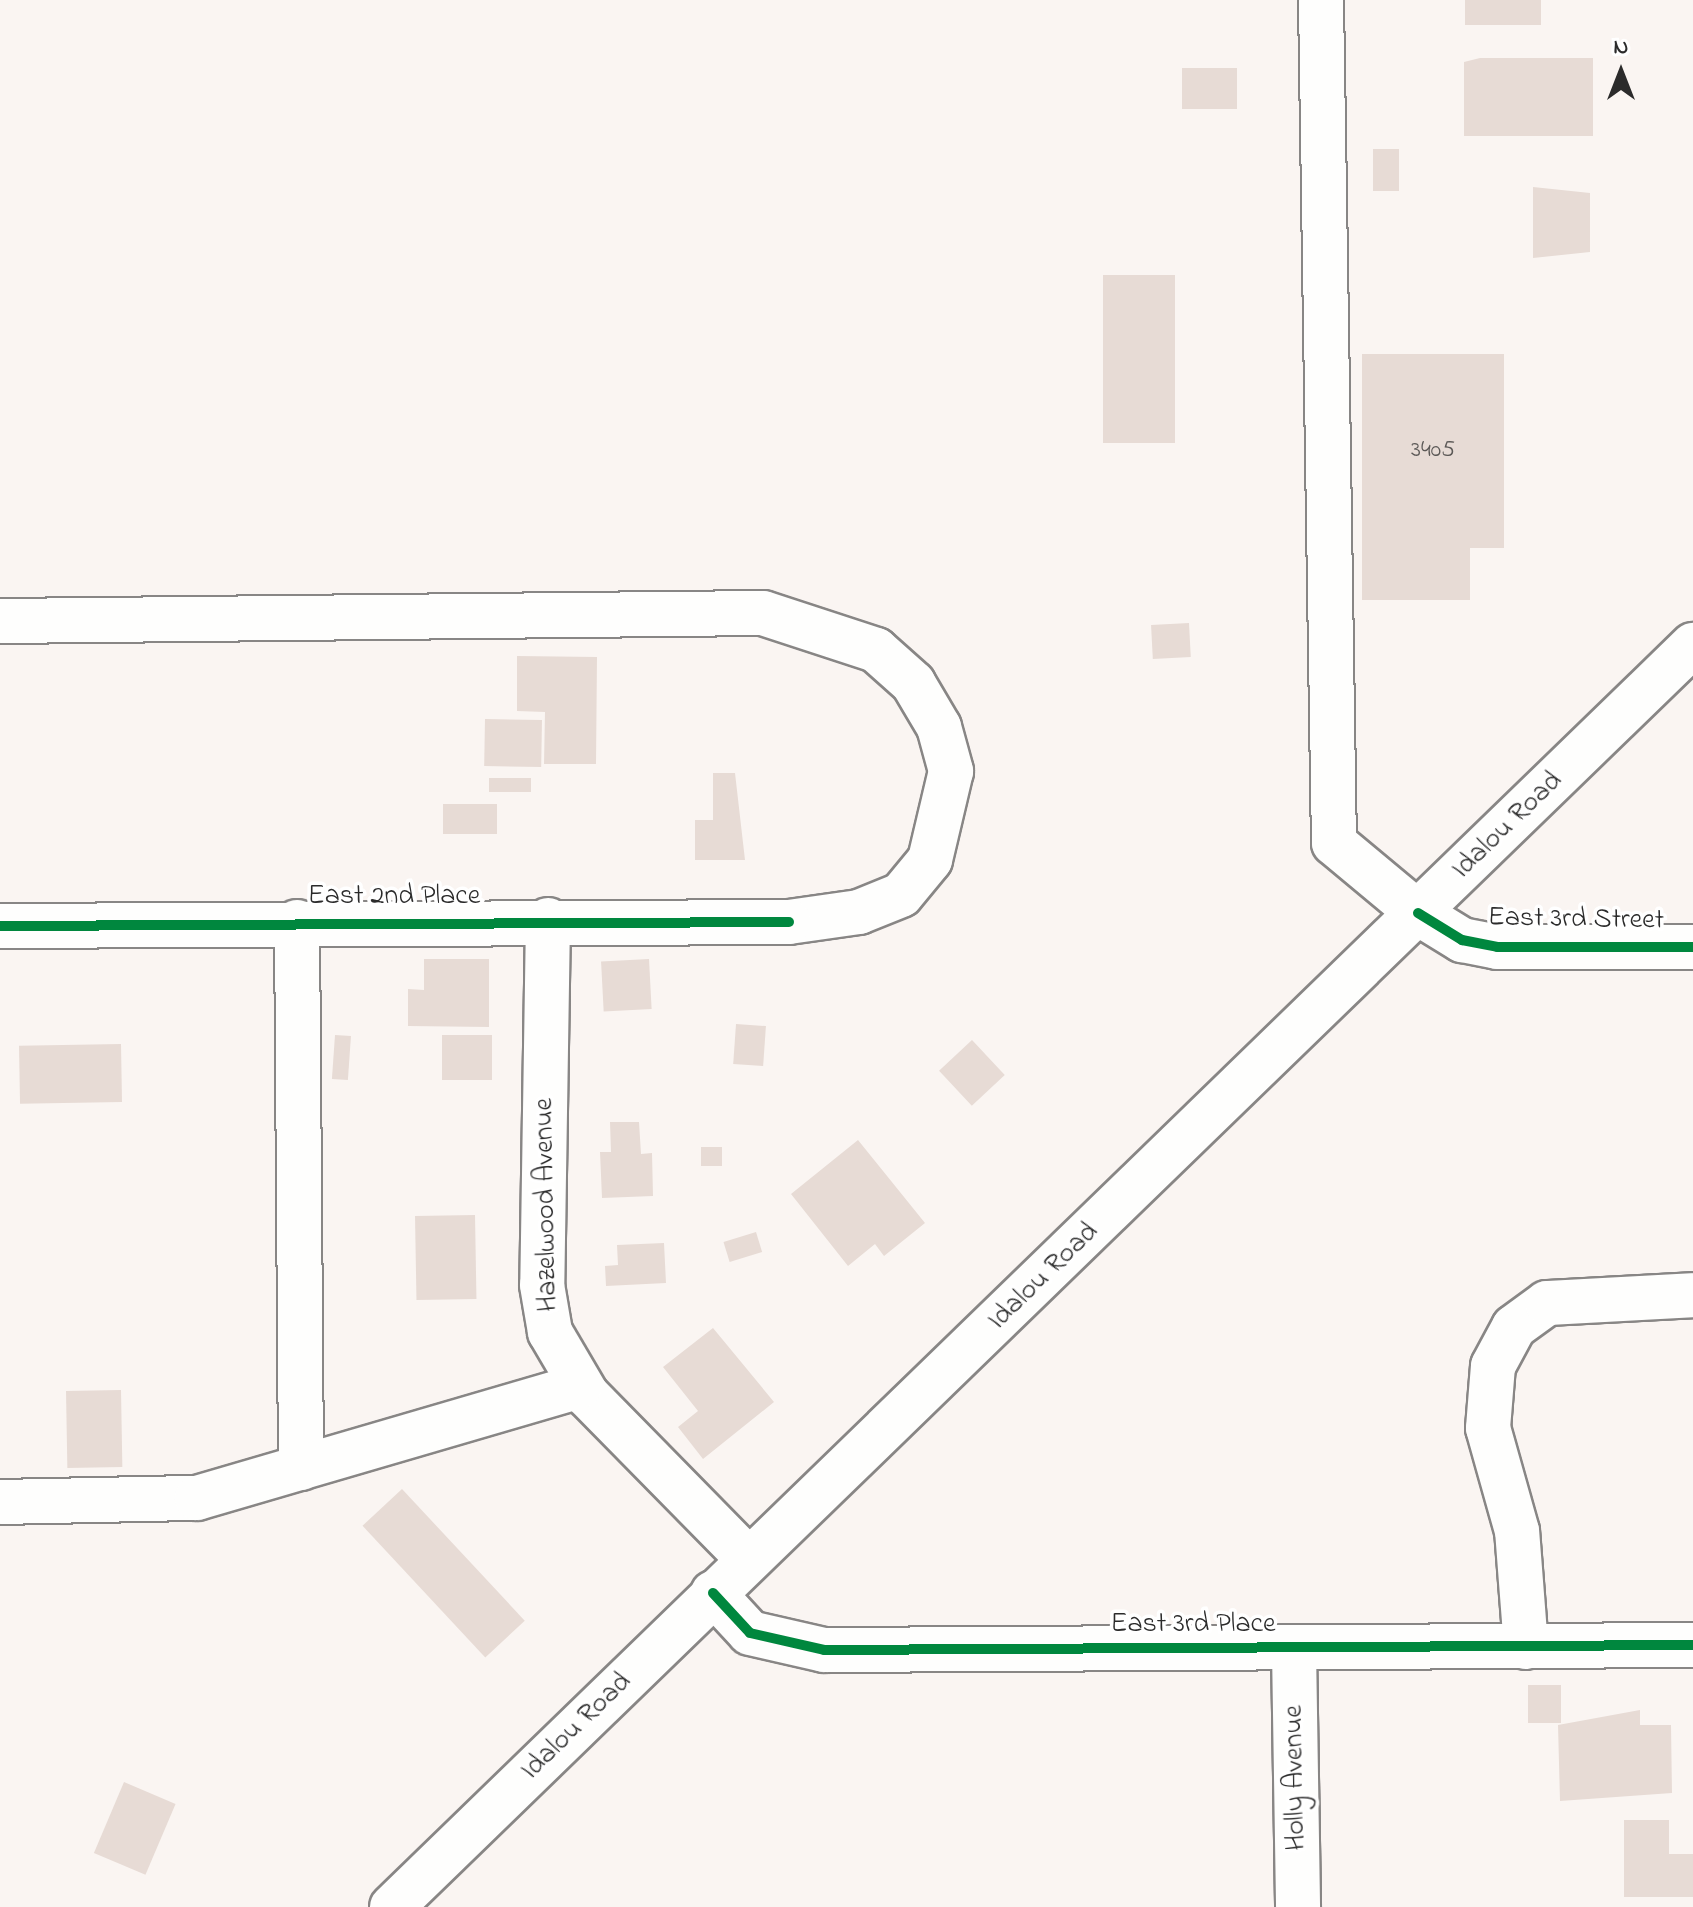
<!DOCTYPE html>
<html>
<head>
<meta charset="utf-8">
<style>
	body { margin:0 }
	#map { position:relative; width:1693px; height:1907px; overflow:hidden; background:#faf5f2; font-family:"Indie Flower",sans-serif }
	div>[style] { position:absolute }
	.building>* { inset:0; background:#e7dbd5; transform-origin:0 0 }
	.roads { filter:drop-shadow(2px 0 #888685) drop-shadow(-2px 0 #888685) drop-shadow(0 2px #888685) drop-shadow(0 -2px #888685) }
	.minor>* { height:44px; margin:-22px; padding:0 22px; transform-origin:22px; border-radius:22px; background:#fefefd }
	.major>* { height:44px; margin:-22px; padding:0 22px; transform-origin:22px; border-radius:22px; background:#fefefd }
	.cycleway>* { height:10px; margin:-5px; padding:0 5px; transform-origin:5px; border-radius:5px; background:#00873e }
	span { translate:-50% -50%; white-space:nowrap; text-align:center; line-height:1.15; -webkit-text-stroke:7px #fff; paint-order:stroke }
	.number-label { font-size:24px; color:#5b5856 }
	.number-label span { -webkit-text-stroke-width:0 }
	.street-label { font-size:28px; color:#2b2b2b }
	.north { position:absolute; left:1581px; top:32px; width:80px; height:80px; -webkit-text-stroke:6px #fff; paint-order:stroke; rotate:0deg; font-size:22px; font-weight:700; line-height:32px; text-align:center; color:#2b2b2b }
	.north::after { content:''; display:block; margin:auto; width:28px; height:36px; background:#2b2b2b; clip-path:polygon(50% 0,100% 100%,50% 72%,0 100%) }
</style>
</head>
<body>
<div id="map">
	<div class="building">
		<i style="left:1465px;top:0;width:76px;height:25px"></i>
		<i style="clip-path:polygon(1480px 58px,1593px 58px,1593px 136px,1464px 136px,1464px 62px)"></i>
		<i style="left:1182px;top:68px;width:55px;height:41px"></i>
		<i style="left:1373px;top:149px;width:26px;height:42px"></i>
		<i style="clip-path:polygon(1533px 187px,1590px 193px,1590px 252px,1533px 258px)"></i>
		<i style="left:1103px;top:275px;width:72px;height:168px"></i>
		<i style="clip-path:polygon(1362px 354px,1504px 354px,1504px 548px,1470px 548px,1470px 600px,1362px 600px)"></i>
		<i style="left:1189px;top:623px;width:34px;height:38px;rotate:87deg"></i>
		<i style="clip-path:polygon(517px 656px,597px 657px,596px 764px,544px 764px,545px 712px,517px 711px)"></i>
		<i style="left:485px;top:719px;width:57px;height:47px;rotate:1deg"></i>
		<i style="clip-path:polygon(713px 773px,735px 773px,745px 860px,695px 860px,695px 820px,713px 820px)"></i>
		<i style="left:489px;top:778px;width:42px;height:14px"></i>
		<i style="left:443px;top:804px;width:54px;height:30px"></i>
		<i style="clip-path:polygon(424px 959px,489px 959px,489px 1027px,408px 1026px,408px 989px,424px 990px)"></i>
		<i style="left:649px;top:959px;width:50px;height:48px;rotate:87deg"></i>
		<i style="left:736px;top:1024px;width:30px;height:40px;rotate:4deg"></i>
		<i style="left:335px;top:1035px;width:16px;height:44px;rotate:4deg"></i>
		<i style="left:442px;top:1035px;width:50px;height:45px"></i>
		<i style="left:972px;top:1040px;width:48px;height:45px;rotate:47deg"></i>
		<i style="left:121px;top:1044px;width:58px;height:102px;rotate:89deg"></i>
		<i style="clip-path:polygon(610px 1122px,639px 1122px,641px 1154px,652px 1153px,653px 1196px,602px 1198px,600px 1152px,611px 1152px)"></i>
		<i style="clip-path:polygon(858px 1140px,925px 1223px,884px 1256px,875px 1244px,848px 1266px,791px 1194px)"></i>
		<i style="left:701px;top:1147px;width:21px;height:19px"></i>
		<i style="left:475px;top:1215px;width:84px;height:60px;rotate:89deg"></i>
		<i style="left:756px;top:1232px;width:21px;height:34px;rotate:73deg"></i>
		<i style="clip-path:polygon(664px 1243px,666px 1283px,606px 1286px,605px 1266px,618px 1265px,617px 1245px)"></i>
		<i style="clip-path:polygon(713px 1328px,774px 1402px,703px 1459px,678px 1427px,698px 1411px,663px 1367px)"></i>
		<i style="left:121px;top:1390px;width:77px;height:55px;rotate:89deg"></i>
		<i style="left:402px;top:1489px;width:180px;height:54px;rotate:47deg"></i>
		<i style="left:1528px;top:1685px;width:33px;height:38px"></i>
		<i style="clip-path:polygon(1640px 1710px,1640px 1725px,1671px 1725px,1672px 1793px,1560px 1801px,1558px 1725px)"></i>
		<i style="left:124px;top:1782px;width:56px;height:77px;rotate:23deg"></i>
		<i style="clip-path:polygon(1624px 1820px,1669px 1820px,1669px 1854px,1693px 1854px,1693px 1897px,1624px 1897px)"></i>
	</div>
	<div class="roads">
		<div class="minor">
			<i style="left:1321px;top:0;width:843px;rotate:89.12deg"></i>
			<i style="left:1334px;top:843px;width:109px;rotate:39.8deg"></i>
			<i style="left:1418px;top:913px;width:52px;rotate:31.5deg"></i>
			<i style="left:1462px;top:940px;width:36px;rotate:11deg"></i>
			<i style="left:1497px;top:947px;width:196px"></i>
			<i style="left:0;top:621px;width:763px;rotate:-0.6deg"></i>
			<i style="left:763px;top:613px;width:119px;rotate:18.1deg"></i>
			<i style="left:876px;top:650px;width:50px;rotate:41.7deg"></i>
			<i style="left:913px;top:683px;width:51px;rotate:59.4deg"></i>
			<i style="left:939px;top:727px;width:46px;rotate:74.7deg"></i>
			<i style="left:951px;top:771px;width:91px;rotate:103.3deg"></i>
			<i style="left:930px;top:860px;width:45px;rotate:129.6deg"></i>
			<i style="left:901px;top:895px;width:45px;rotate:158deg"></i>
			<i style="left:859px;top:912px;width:71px;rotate:171.9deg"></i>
			<i style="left:789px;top:922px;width:789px;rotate:179.71deg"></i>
			<i style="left:548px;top:920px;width:365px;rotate:90.9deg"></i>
			<i style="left:542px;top:1285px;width:48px;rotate:80.3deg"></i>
			<i style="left:550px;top:1332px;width:73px;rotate:59.6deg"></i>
			<i style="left:587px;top:1395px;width:228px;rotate:45.5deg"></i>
			<i style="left:297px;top:922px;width:546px;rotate:89.58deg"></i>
			<i style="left:0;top:1502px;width:197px;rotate:-1.2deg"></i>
			<i style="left:197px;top:1498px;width:399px;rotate:-16.3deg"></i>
			<i style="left:713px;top:1593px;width:54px;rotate:47.2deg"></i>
			<i style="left:750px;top:1633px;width:76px;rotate:12.9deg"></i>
			<i style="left:824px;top:1650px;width:869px;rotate:-0.33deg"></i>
			<i style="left:1526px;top:1647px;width:116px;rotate:-94.4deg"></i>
			<i style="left:1517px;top:1531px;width:107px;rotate:-105.7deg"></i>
			<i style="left:1488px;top:1428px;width:62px;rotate:-85.4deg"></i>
			<i style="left:1493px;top:1366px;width:44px;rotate:-61.7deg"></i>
			<i style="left:1514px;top:1327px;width:41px;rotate:-36deg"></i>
			<i style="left:1547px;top:1303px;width:146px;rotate:-3.1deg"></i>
			<i style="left:1294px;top:1649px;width:258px;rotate:89.1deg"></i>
		</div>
		<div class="major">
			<i style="left:392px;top:1907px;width:1813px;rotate:-44.13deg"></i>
		</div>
	</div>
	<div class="cycleway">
		<i style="left:1418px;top:913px;width:52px;rotate:31.5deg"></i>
		<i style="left:1462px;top:940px;width:36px;rotate:11deg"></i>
		<i style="left:1497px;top:947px;width:196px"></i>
		<i style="left:0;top:926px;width:789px;rotate:-0.29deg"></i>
		<i style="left:713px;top:1593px;width:54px;rotate:47.2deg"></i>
		<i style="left:750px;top:1633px;width:76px;rotate:12.9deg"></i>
		<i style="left:824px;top:1650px;width:869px;rotate:-0.33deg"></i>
	</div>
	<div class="number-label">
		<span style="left:1433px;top:451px">3405</span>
	</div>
	<div class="street-label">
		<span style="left:1508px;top:826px;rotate:-44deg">Idalou Road</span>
		<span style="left:394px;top:897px">East 2nd Place</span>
		<span style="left:1576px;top:920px;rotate:1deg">East 3rd Street</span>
		<span style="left:547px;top:1205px;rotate:-91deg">Hazelwood Avenue</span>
		<span style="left:1044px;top:1277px;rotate:-44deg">Idalou Road</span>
		<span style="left:1193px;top:1625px">East 3rd Place</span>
		<span style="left:577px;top:1727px;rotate:-44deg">Idalou Road</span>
		<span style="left:1296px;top:1778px;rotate:-91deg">Holly Avenue</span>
	</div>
	<div class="north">N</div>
</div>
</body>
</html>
